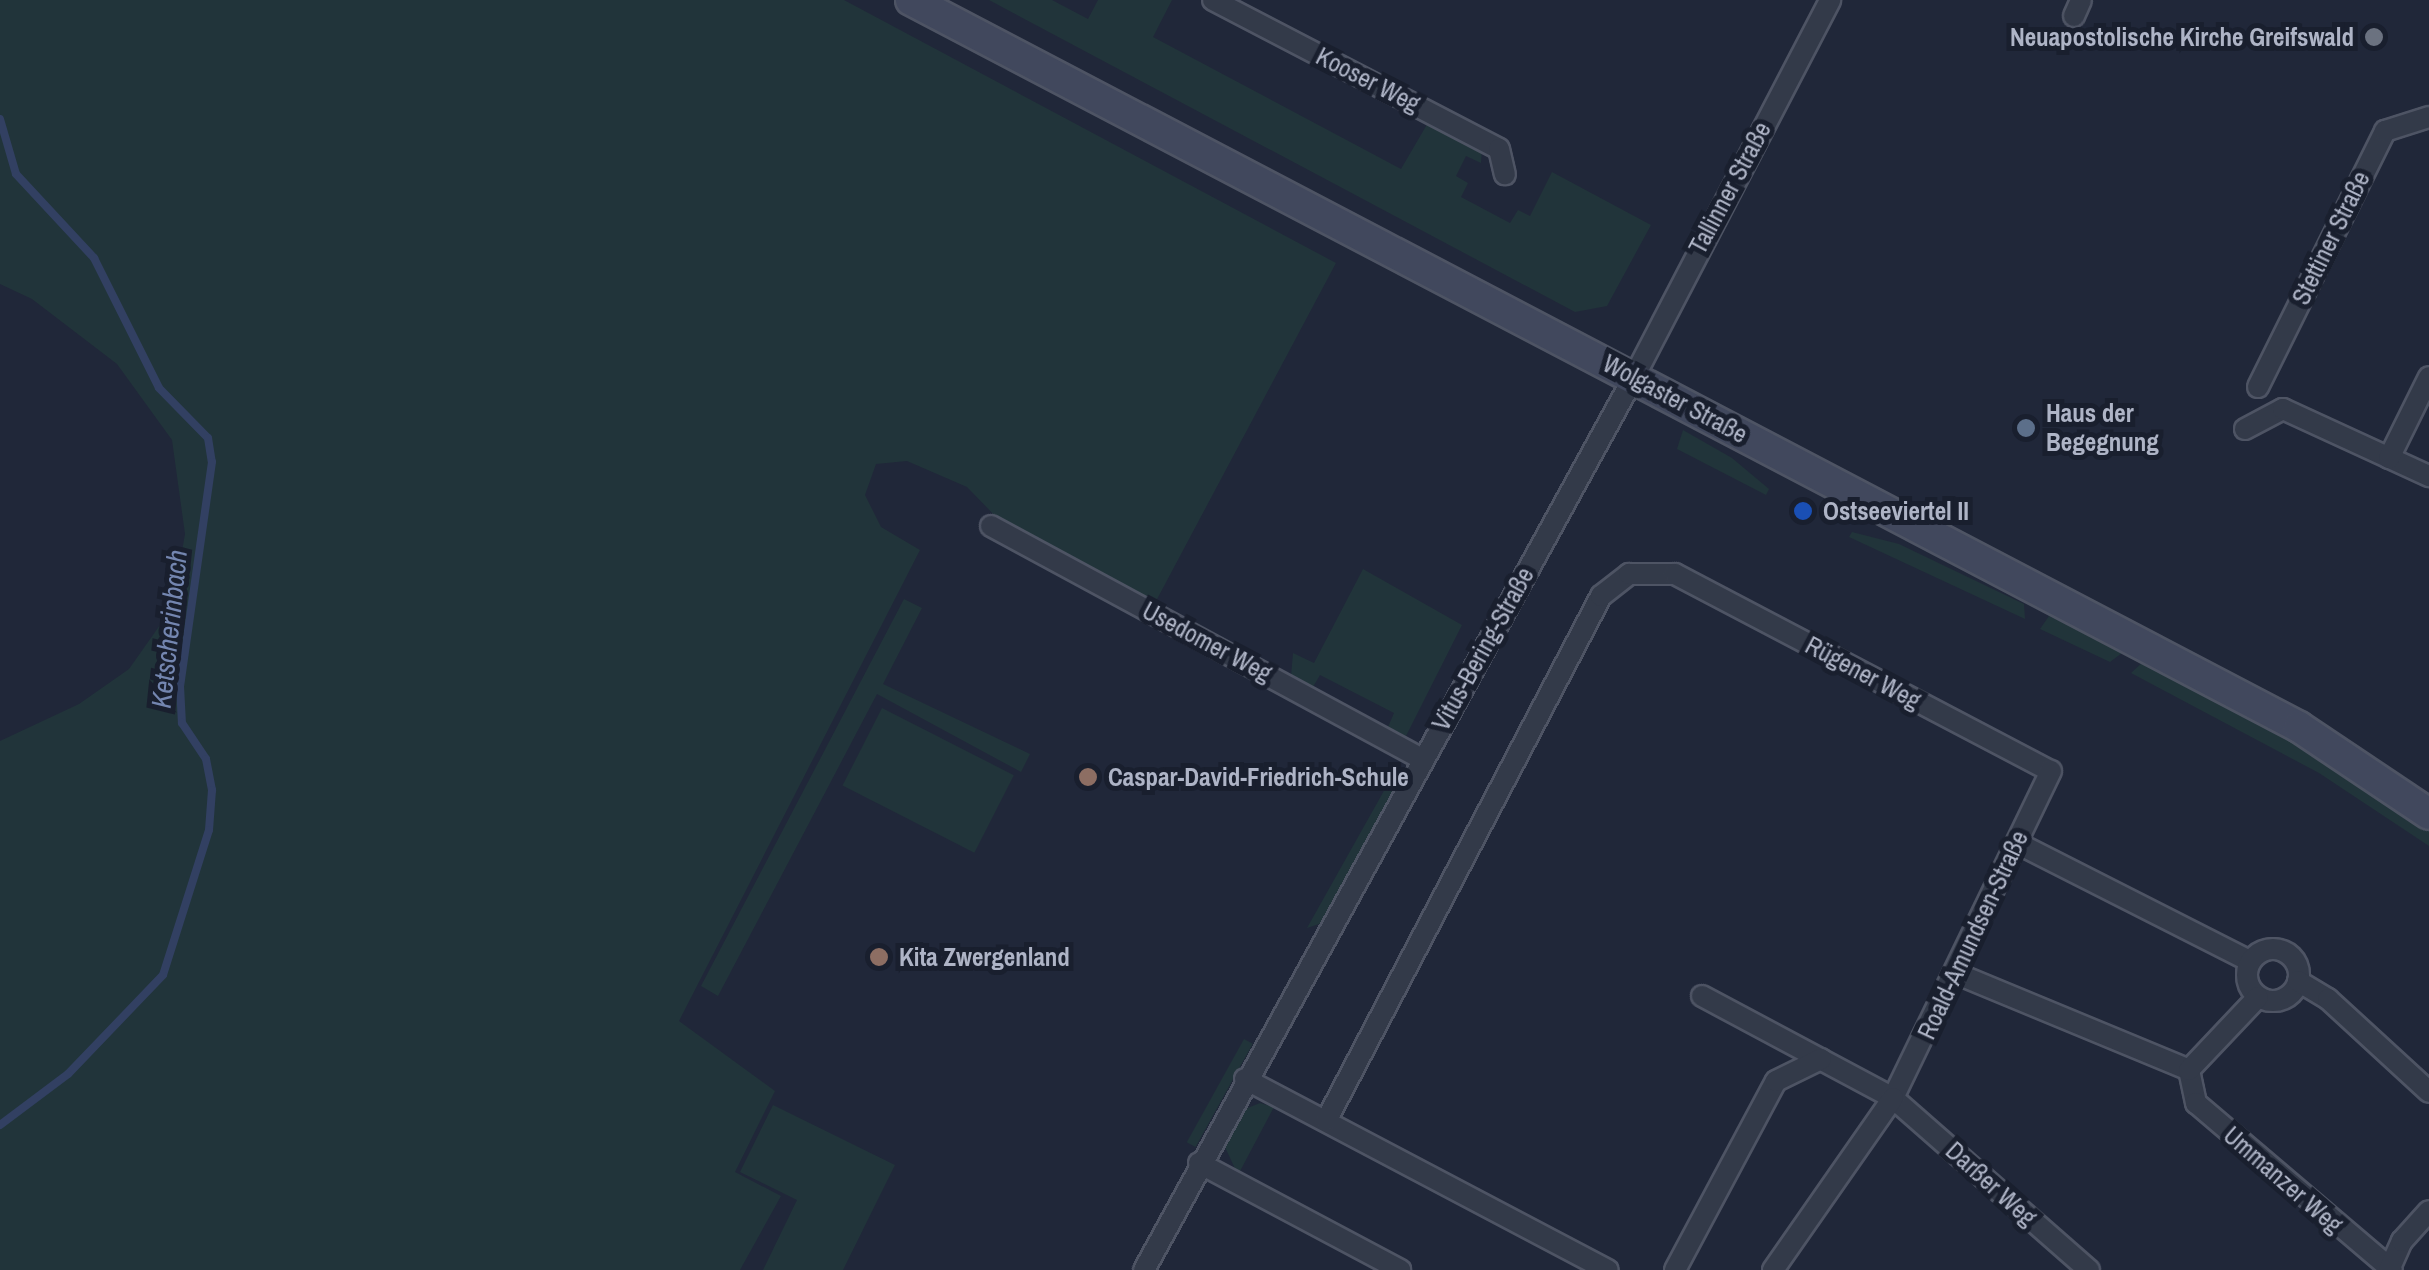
<!DOCTYPE html>
<html>
<head>
<meta charset="utf-8">
<style>
	body { margin:0 }
	#map { position:relative; width:2429px; height:1270px; overflow:hidden; background:#202739; font-family:"Archivo Narrow",sans-serif }
	div>[style] { position:absolute }
	.green>* { inset:0; background:#21343a; transform-origin:0 0 }
	.stream>* { height:8px; margin:-4px; padding:0 4px; transform-origin:4px; border-radius:4px; background:#324062 }
	.roads { filter:drop-shadow(2px 0 #4e5464) drop-shadow(-2px 0 #4e5464) drop-shadow(0 2px #4e5464) drop-shadow(0 -2px #4e5464) }
	.minor>* { height:20px; margin:-10px; padding:0 10px; transform-origin:10px; border-radius:10px; background:#333a49 }
	.minor>.ring { margin:-10px; padding:0; box-sizing:content-box; background:none; border:20px solid #333a49; border-radius:50% }
	.secondary>* { height:30px; margin:-15px; padding:0 15px; transform-origin:15px; border-radius:15px; background:#41485d }
	.dots>* { width:28px; height:28px; translate:-50% -50%; box-sizing:border-box; border:5px solid #191f2e; border-radius:50% }
	span { translate:-50% -50%; white-space:nowrap; text-align:center; line-height:1.15; -webkit-text-stroke:10px #191f2e; paint-order:stroke }
	.poi-label { font-size:25px; color:#aeb4c6; font-weight:700 }
	.right { translate:-100% -50%; text-align:right }
	.left { translate:0 -50%; text-align:left }
	.street-label { font-size:25px; color:#aeb4c6 }
	.water-label { font-size:28px; color:#7486b0; font-style:italic }
</style>
</head>
<body>
<div id="map">
	<div class="green">
		<i style="clip-path:polygon(0 0,844px 0,1336px 263px,1155px 603px,997px 518px,967px 487px,907px 461px,876px 464px,865px 495px,881px 527px,920px 550px,679px 1021px,775px 1091px,735px 1172px,781px 1196px,740px 1270px,0 1270px,0 741px,79px 704px,129px 669px,172px 608px,185px 534px,172px 440px,117px 364px,32px 299px,0 284px)"></i>
		<i style="clip-path:polygon(989px 0,1052px 0,1088px 19px,1098px 0,1172px 0,1153px 37px,1401px 169px,1429px 121px,1482px 150px,1481px 163px,1466px 156px,1456px 176px,1468px 183px,1461px 197px,1510px 223px,1518px 210px,1530px 216px,1552px 172px,1651px 225px,1607px 306px,1575px 312px)"></i>
		<i style="clip-path:polygon(1683px 430px,1732px 458px,1769px 489px,1766px 495px,1677px 449px)"></i>
		<i style="clip-path:polygon(1852px 532px,1899px 544px,2024px 604px,2025px 619px,1849px 537px)"></i>
		<i style="clip-path:polygon(1363px 569px,1462px 625px,1406px 736px,1388px 727px,1394px 713px,1320px 675px,1313px 687px,1291px 676px,1293px 653px,1314px 663px)"></i>
		<i style="clip-path:polygon(904px 599px,922px 608px,883px 684px,1030px 754px,1021px 772px,877px 694px,718px 996px,701px 986px)"></i>
		<i style="clip-path:polygon(2049px 616px,2119px 649px,2122px 653px,2110px 662px,2040px 629px)"></i>
		<i style="clip-path:polygon(2143px 662px,2322px 756px,2429px 826px,2429px 846px,2319px 773px,2131px 673px)"></i>
		<i style="left:882px;top:708px;width:148px;height:87px;rotate:27deg"></i>
		<i style="clip-path:polygon(1390px 780px,1398px 785px,1322px 923px,1307px 928px)"></i>
		<i style="left:1244px;top:1039px;width:10px;height:118px;rotate:29deg"></i>
		<i style="clip-path:polygon(1260px 1103px,1274px 1107px,1238px 1175px,1224px 1145px,1245px 1109px)"></i>
		<i style="clip-path:polygon(773px 1105px,895px 1165px,843px 1270px,763px 1270px,797px 1200px,740px 1172px)"></i>
	</div>
	<div class="stream">
		<i style="left:0;top:119px;width:57px;rotate:73.8deg"></i>
		<i style="left:16px;top:174px;width:115px;rotate:47.1deg"></i>
		<i style="left:94px;top:258px;width:145px;rotate:63.4deg"></i>
		<i style="left:159px;top:388px;width:70px;rotate:45.6deg"></i>
		<i style="left:208px;top:438px;width:24px;rotate:81deg"></i>
		<i style="left:212px;top:462px;width:226px;rotate:98.1deg"></i>
		<i style="left:180px;top:686px;width:37px;rotate:87deg"></i>
		<i style="left:182px;top:723px;width:43px;rotate:56.3deg"></i>
		<i style="left:206px;top:759px;width:32px;rotate:79deg"></i>
		<i style="left:212px;top:790px;width:40px;rotate:94.3deg"></i>
		<i style="left:209px;top:830px;width:152px;rotate:107.6deg"></i>
		<i style="left:163px;top:975px;width:137px;rotate:133.8deg"></i>
		<i style="left:68px;top:1074px;width:85px;rotate:143.1deg"></i>
	</div>
	<div class="roads">
		<div class="minor">
			<i style="left:1213px;top:0;width:322px;rotate:27.5deg"></i>
			<i style="left:1499px;top:149px;width:26px;rotate:77deg"></i>
			<i style="left:2074px;top:16px;width:17px;rotate:-66deg"></i>
			<i style="left:2258px;top:387px;width:286px;rotate:-63.6deg"></i>
			<i style="left:2385px;top:131px;width:46px;rotate:-17.7deg"></i>
			<i style="left:2245px;top:429px;width:43px;rotate:-27.8deg"></i>
			<i style="left:2283px;top:409px;width:161px;rotate:24.7deg"></i>
			<i style="left:2389px;top:458px;width:90px;rotate:-63.7deg"></i>
			<i style="left:991px;top:526px;width:490px;rotate:28.4deg"></i>
			<i style="left:2017px;top:843px;width:261px;rotate:26.9deg"></i>
			<i class="ring" style="left:2247px;top:949px;width:32px;height:32px"></i>
			<i style="left:1955px;top:973px;width:253px;rotate:22.5deg"></i>
			<i style="left:2189px;top:1070px;width:34px;rotate:78deg"></i>
			<i style="left:2196px;top:1103px;width:257px;rotate:40.4deg"></i>
			<i style="left:2298px;top:981px;width:35px;rotate:31deg"></i>
			<i style="left:2328px;top:999px;width:137px;rotate:42.6deg"></i>
			<i style="left:1702px;top:996px;width:217px;rotate:28.1deg"></i>
			<i style="left:1893px;top:1098px;width:261px;rotate:41.3deg"></i>
			<i style="left:2189px;top:1070px;width:100px;rotate:-46.6deg"></i>
			<i style="left:1245px;top:1079px;width:410px;rotate:27.8deg"></i>
			<i style="left:1326px;top:1121px;width:593px;rotate:-62.35deg"></i>
			<i style="left:1601px;top:596px;width:36px;rotate:-38deg"></i>
			<i style="left:1629px;top:574px;width:46px"></i>
			<i style="left:1675px;top:574px;width:424px;rotate:27.7deg"></i>
			<i style="left:2051px;top:771px;width:363px;rotate:115.8deg"></i>
			<i style="left:1893px;top:1098px;width:210px;rotate:124.9deg"></i>
			<i style="left:1199px;top:1163px;width:228px;rotate:28deg"></i>
			<i style="left:1144px;top:1270px;width:1019px;rotate:-61.25deg"></i>
			<i style="left:1634px;top:377px;width:425px;rotate:-62.5deg"></i>
			<i style="left:1675px;top:1270px;width:214px;rotate:-61.9deg"></i>
			<i style="left:1776px;top:1081px;width:50px;rotate:-26.1deg"></i>
			<i style="left:2389px;top:1270px;width:32px;rotate:-66deg"></i>
			<i style="left:2402px;top:1241px;width:40px;rotate:-48deg"></i>
		</div>
		<div class="secondary">
			<i style="left:911px;top:0;width:1567px;rotate:27.64deg"></i>
			<i style="left:2299px;top:727px;width:156px;rotate:33.8deg"></i>
		</div>
	</div>
	<div class="dots">
		<i style="left:2374px;top:37px;background:#6b7280"></i>
		<i style="left:2026px;top:428px;background:#5c6f8a"></i>
		<i style="left:1803px;top:511px;background:#1a4fb4"></i>
		<i style="left:1088px;top:777px;background:#8d6e63"></i>
		<i style="left:879px;top:957px;background:#8d6e63"></i>
	</div>
	<div class="poi-label">
		<span class="right" style="left:2354px;top:37px">Neuapostolische Kirche Greifswald</span>
		<span class="left" style="left:2046px;top:428px">Haus der<br>Begegnung</span>
		<span class="left" style="left:1823px;top:511px">Ostseeviertel II</span>
		<span class="left" style="left:1108px;top:777px">Caspar-David-Friedrich-Schule</span>
		<span class="left" style="left:899px;top:957px">Kita Zwergenland</span>
	</div>
	<div class="street-label">
		<span style="left:1368px;top:80px;rotate:27deg">Kooser Weg</span>
		<span style="left:1730px;top:188px;rotate:-62deg">Tallinner Straße</span>
		<span style="left:2331px;top:238px;rotate:-64deg">Stettiner Straße</span>
		<span style="left:1675px;top:399px;rotate:28deg">Wolgaster Straße</span>
		<span style="left:1207px;top:642px;rotate:28deg">Usedomer Weg</span>
		<span style="left:1483px;top:649px;rotate:-61deg">Vitus-Bering-Straße</span>
		<span style="left:1863px;top:673px;rotate:28deg">Rügener Weg</span>
		<span style="left:1973px;top:935px;rotate:-65deg">Roald-Amundsen-Straße</span>
		<span style="left:2283px;top:1180px;rotate:41deg">Ummanzer Weg</span>
		<span style="left:1991px;top:1184px;rotate:42deg">Darßer Weg</span>
	</div>
	<div class="water-label">
		<span style="left:169px;top:629px;rotate:-84deg">Ketscherinbach</span>
	</div>
</div>
</body>
</html>
